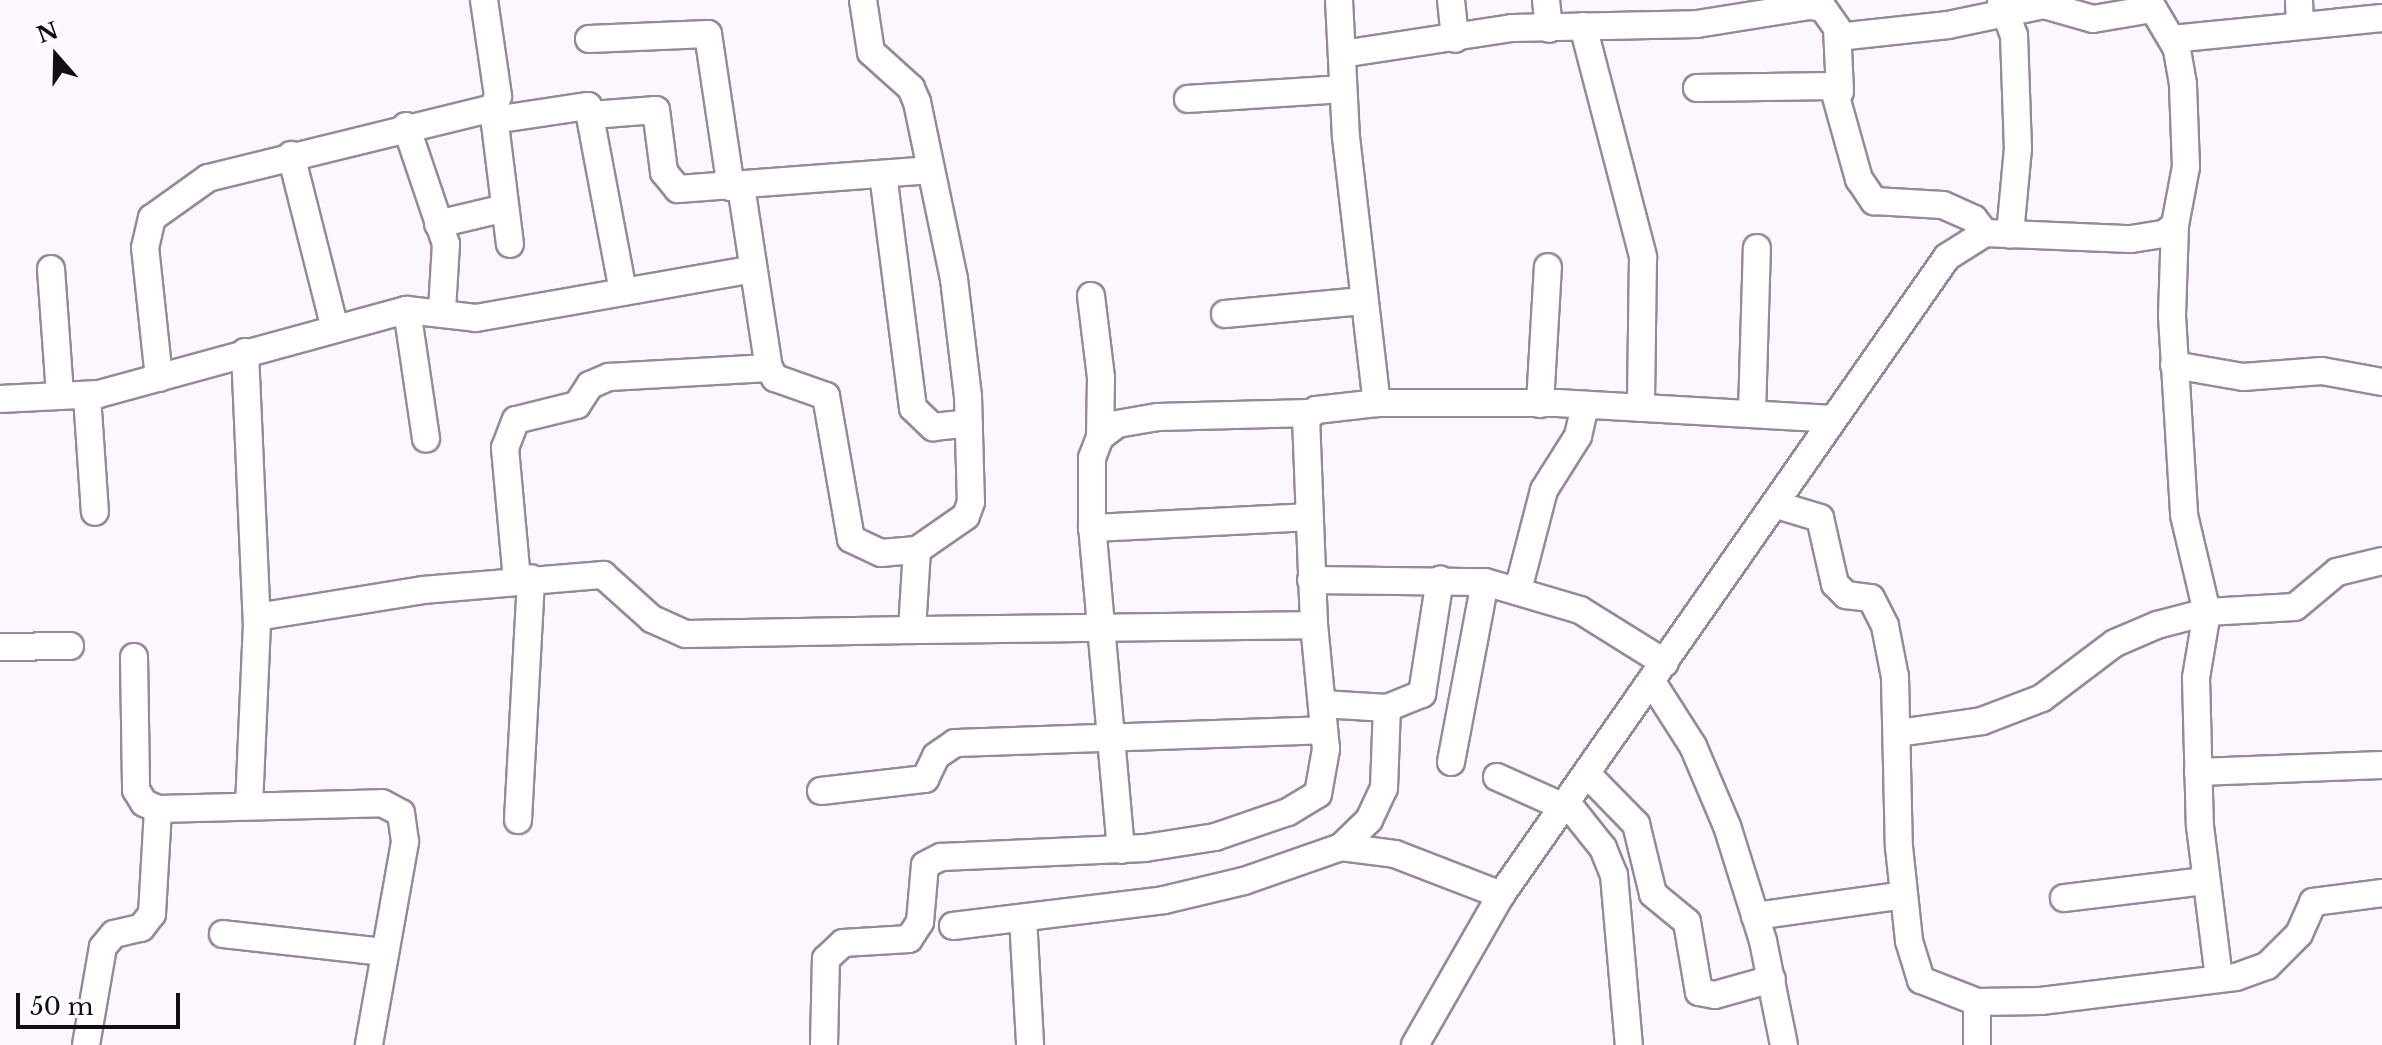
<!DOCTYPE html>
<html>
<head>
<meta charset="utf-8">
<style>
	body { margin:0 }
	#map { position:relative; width:2382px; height:1045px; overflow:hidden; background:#fcf6ff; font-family:"Libre Baskerville",serif }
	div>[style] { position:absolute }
	.roads { filter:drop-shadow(2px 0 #97889c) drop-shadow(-2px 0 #97889c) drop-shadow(0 2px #97889c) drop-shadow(0 -2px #97889c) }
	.minor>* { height:26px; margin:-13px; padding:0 13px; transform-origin:13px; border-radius:13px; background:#fff }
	span { translate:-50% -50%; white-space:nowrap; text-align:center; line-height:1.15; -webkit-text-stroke:6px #fff; paint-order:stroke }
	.north { position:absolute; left:16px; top:16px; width:80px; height:80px; -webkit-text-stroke:6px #fff; paint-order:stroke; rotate:340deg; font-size:22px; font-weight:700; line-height:32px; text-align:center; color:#120d14 }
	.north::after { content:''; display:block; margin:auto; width:28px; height:36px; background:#120d14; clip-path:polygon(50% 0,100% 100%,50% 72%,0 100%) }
	.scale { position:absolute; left:16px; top:993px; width:164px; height:36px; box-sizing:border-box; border:4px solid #120d14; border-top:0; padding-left:10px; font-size:24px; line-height:28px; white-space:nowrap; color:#120d14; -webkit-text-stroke:6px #fff; paint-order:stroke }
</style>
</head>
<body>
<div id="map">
	<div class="roads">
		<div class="minor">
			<i style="left:863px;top:0;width:53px;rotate:81.3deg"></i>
			<i style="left:871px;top:52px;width:54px;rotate:42deg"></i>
			<i style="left:911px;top:88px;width:15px;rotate:67deg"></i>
			<i style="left:917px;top:102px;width:181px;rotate:78.2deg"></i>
			<i style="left:954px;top:279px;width:119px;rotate:83.2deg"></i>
			<i style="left:968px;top:397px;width:105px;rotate:88.4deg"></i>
			<i style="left:971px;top:502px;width:15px;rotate:110deg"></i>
			<i style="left:966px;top:516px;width:60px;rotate:145.2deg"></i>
			<i style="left:917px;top:550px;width:80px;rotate:93.6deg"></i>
			<i style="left:912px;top:630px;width:402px;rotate:-0.7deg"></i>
			<i style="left:1339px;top:0;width:137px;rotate:87.1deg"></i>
			<i style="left:1346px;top:137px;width:268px;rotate:83.4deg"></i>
			<i style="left:1377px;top:403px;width:180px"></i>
			<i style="left:1557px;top:403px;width:276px;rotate:3.3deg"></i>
			<i style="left:1451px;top:0;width:39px;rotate:84deg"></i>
			<i style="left:1546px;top:0;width:29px;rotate:84deg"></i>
			<i style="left:2001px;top:0;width:37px;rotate:70deg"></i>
			<i style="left:2014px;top:35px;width:113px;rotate:88deg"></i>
			<i style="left:2018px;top:148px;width:87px;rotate:95.3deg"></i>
			<i style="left:2299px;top:0;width:24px;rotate:88deg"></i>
			<i style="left:1583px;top:26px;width:239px;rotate:75.4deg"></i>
			<i style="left:1643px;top:257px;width:151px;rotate:90.8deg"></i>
			<i style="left:1838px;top:37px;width:111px;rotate:-6.2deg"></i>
			<i style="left:1948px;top:25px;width:98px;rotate:-11.8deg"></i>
			<i style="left:2044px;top:5px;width:51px;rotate:15.9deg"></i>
			<i style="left:2093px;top:19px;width:60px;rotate:-9.6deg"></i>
			<i style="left:589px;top:39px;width:119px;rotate:-2.4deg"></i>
			<i style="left:708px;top:34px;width:155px;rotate:81.5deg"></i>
			<i style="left:2172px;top:39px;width:211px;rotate:-5.7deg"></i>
			<i style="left:1342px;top:54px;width:172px;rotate:-8.7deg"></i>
			<i style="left:1512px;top:28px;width:185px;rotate:-1.2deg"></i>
			<i style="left:1697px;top:24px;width:114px;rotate:-9.1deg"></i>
			<i style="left:1810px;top:6px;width:13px;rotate:9deg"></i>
			<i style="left:1823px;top:8px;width:24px;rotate:55deg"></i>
			<i style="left:1837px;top:28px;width:64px;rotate:87.3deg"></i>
			<i style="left:1697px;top:88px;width:136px;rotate:-0.8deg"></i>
			<i style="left:1833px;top:86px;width:97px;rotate:74.4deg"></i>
			<i style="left:1859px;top:179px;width:27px;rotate:56deg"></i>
			<i style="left:1874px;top:201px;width:69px;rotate:3.3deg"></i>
			<i style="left:1943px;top:205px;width:34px;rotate:24deg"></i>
			<i style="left:1974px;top:219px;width:18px;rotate:52deg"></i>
			<i style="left:1188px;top:99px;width:155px;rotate:-3.7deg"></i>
			<i style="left:493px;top:108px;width:137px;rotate:82.9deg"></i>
			<i style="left:592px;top:115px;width:64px;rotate:-4.5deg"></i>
			<i style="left:656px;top:110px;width:63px;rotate:82.6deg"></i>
			<i style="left:664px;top:172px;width:22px;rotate:51deg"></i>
			<i style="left:678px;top:189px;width:251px;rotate:-4.3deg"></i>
			<i style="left:494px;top:120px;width:95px;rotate:-8.5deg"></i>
			<i style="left:588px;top:106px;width:189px;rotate:79.3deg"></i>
			<i style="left:406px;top:126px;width:125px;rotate:71.3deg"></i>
			<i style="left:446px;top:244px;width:66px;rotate:93.5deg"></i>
			<i style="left:291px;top:155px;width:179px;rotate:75.8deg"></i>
			<i style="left:883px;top:174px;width:236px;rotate:82.7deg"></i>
			<i style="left:913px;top:408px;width:28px;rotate:44deg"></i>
			<i style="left:933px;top:427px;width:36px;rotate:-6deg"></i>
			<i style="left:741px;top:186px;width:184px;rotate:81.3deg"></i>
			<i style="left:769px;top:368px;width:12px;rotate:59deg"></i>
			<i style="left:775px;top:378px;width:54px;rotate:19.4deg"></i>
			<i style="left:826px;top:396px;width:145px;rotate:80.1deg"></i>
			<i style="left:851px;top:539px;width:33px;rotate:25deg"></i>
			<i style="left:881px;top:553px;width:36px;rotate:-5deg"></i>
			<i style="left:438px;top:224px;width:69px;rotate:-13.4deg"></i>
			<i style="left:2175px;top:225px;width:91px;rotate:91.9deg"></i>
			<i style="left:2172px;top:316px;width:199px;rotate:86.5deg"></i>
			<i style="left:2184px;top:515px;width:100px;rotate:76.7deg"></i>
			<i style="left:2207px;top:612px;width:67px;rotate:99.5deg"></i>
			<i style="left:2196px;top:678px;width:148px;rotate:88.5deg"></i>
			<i style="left:2200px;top:826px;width:154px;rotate:82.9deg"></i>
			<i style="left:51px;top:269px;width:127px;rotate:85.9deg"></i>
			<i style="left:1091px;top:296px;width:83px;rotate:83deg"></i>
			<i style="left:1101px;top:378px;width:59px;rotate:91deg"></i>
			<i style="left:407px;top:310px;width:130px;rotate:81.6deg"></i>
			<i style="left:1225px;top:314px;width:138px;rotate:-5.4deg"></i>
			<i style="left:245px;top:352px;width:271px;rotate:87.5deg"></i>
			<i style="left:257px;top:623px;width:183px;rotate:92.5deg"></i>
			<i style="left:2174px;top:365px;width:70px;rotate:9.9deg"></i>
			<i style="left:2243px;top:377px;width:79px;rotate:-4.3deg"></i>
			<i style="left:2322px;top:371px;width:61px;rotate:10.4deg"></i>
			<i style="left:159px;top:378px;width:131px;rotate:-96.1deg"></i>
			<i style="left:145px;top:248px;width:31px;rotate:-77deg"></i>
			<i style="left:152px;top:218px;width:69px;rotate:-35.5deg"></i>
			<i style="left:208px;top:178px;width:293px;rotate:-13.8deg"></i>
			<i style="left:493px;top:108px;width:13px;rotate:-67deg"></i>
			<i style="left:498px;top:96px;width:97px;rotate:-98.3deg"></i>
			<i style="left:87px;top:396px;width:116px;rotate:86.1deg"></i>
			<i style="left:0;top:399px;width:99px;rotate:-2.9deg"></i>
			<i style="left:99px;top:394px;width:319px;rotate:-15.3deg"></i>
			<i style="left:407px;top:310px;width:69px;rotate:6.6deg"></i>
			<i style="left:476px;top:318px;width:281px;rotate:-10deg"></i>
			<i style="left:1540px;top:404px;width:137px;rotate:-86.7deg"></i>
			<i style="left:1752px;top:413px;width:165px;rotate:-88.3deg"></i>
			<i style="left:1777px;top:505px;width:45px;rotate:16.8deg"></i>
			<i style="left:1820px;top:518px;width:68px;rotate:77.2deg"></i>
			<i style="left:1835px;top:584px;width:16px;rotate:45deg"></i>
			<i style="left:1846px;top:595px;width:25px;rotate:7deg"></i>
			<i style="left:1871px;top:598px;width:31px;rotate:63deg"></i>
			<i style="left:1885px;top:626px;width:52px;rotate:78.9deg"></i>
			<i style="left:1895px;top:677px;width:170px;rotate:88.7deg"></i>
			<i style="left:1899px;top:847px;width:95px;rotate:83.9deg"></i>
			<i style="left:1909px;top:941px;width:41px;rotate:72.9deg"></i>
			<i style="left:1921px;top:980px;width:60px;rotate:21.4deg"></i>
			<i style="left:1977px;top:1002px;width:64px;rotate:-0.9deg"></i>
			<i style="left:2041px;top:1001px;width:196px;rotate:-7deg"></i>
			<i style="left:2236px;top:977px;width:33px;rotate:-20deg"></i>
			<i style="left:2267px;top:966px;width:45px;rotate:-45deg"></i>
			<i style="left:2299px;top:934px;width:35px;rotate:-66deg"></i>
			<i style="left:2313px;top:902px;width:70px;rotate:-7.4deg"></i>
			<i style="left:1092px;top:528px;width:216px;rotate:-2.9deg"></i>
			<i style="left:517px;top:580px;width:133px;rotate:-95.2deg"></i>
			<i style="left:505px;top:448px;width:30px;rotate:-69deg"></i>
			<i style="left:516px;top:420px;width:63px;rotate:-13.8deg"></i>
			<i style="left:577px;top:405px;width:24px;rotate:-57deg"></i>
			<i style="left:590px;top:385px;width:21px;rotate:-23deg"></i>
			<i style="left:609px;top:377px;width:160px;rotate:-3.2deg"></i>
			<i style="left:1311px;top:580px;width:174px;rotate:0.7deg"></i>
			<i style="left:1485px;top:582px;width:99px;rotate:16.4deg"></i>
			<i style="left:1580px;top:610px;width:100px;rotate:31.9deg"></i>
			<i style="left:1518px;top:590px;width:103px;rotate:-75.4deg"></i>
			<i style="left:1544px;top:490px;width:64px;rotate:-57.8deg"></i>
			<i style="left:1578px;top:436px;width:32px;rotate:-77deg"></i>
			<i style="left:257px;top:617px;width:168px;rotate:-9.2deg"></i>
			<i style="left:423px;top:590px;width:181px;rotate:-4.8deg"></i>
			<i style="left:603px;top:575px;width:66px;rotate:41.9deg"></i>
			<i style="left:652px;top:619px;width:37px;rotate:24deg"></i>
			<i style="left:686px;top:634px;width:226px;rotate:-1deg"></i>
			<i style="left:0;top:647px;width:70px;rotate:-0.8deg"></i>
			<i style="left:134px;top:657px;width:133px;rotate:89.1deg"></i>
			<i style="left:136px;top:790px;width:15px;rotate:58deg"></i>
			<i style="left:144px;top:803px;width:15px;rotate:23deg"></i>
			<i style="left:158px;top:809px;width:224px;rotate:-1.5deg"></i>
			<i style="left:382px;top:803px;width:21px;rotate:28deg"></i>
			<i style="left:401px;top:813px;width:29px;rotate:82deg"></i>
			<i style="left:405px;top:842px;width:206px;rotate:100.1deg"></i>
			<i style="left:1652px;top:682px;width:76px;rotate:57.4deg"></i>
			<i style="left:1693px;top:746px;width:87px;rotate:67deg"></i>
			<i style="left:1727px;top:826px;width:121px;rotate:72.6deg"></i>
			<i style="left:1763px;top:941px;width:106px;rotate:78.6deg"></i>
			<i style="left:1322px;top:704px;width:65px;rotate:3.5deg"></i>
			<i style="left:1387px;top:708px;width:38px;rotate:-22deg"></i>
			<i style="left:1422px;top:694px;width:116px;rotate:-81.1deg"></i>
			<i style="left:1898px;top:733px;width:85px;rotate:-8.1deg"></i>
			<i style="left:1982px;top:721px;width:64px;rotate:-21deg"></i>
			<i style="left:2042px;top:698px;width:91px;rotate:-37deg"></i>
			<i style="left:2115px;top:643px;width:46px;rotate:-23.2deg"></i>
			<i style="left:2157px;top:625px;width:52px;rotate:-14.6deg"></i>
			<i style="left:2207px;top:612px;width:88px;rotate:-3.3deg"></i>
			<i style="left:2295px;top:607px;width:55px;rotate:-39.8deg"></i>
			<i style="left:2337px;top:572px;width:46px;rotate:-13.7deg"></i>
			<i style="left:1451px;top:762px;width:183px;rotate:-79.3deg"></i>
			<i style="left:2198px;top:772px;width:184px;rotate:-2.2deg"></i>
			<i style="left:1588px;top:775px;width:69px;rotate:45.6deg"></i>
			<i style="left:1636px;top:824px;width:72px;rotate:76.3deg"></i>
			<i style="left:1653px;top:894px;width:44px;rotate:39.5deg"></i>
			<i style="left:1687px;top:922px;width:71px;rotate:80.3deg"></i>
			<i style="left:1699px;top:992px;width:16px;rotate:11deg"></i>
			<i style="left:1715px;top:995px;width:59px;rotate:-15.7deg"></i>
			<i style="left:1497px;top:777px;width:73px;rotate:24.1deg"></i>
			<i style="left:821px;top:791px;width:105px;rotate:-6.6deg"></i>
			<i style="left:925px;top:779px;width:25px;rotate:-64deg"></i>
			<i style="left:936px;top:756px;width:23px;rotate:-34deg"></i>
			<i style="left:955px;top:743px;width:369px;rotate:-2deg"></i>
			<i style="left:1567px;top:803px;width:58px;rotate:51.3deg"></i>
			<i style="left:1603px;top:848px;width:29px;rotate:68deg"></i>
			<i style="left:1614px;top:875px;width:171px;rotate:85deg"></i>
			<i style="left:518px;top:820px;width:242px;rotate:-86.9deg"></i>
			<i style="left:1341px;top:847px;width:54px;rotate:7.4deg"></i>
			<i style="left:1395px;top:854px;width:114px;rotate:21.1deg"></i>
			<i style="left:1121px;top:850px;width:323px;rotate:-95.1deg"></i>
			<i style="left:1092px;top:528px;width:70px;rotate:-90deg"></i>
			<i style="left:1092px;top:458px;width:22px;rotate:-69deg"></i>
			<i style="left:1100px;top:437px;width:21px;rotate:-37deg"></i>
			<i style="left:1117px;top:424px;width:42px;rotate:-9.7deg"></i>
			<i style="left:1158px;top:417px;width:151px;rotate:-1.5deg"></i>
			<i style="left:2064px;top:898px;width:141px;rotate:-6.9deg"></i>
			<i style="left:1755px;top:916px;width:150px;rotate:-8deg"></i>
			<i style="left:1023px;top:918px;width:127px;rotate:86.8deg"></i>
			<i style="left:953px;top:926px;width:213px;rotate:-7deg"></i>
			<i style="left:1164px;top:900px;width:82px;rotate:-13.4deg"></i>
			<i style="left:1244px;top:881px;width:103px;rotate:-19.3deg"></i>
			<i style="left:1341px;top:847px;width:39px;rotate:-44deg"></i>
			<i style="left:1369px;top:820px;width:35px;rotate:-65deg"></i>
			<i style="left:1384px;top:788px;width:80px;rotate:-87.9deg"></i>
			<i style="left:223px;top:934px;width:162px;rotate:6.4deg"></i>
			<i style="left:1977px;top:1002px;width:43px;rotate:90deg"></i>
			<i style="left:86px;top:1045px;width:99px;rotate:-80.2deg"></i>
			<i style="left:103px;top:947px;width:17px;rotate:-50deg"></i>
			<i style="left:114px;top:934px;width:28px;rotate:-13deg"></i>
			<i style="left:141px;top:928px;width:18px;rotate:-52deg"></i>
			<i style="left:152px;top:914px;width:105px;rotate:-86.7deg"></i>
			<i style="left:824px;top:1045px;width:86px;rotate:-88.7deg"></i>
			<i style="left:826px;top:959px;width:23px;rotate:-43deg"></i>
			<i style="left:843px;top:943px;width:66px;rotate:-3.5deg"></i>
			<i style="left:909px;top:939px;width:20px;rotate:-57deg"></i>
			<i style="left:920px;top:922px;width:57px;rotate:-85deg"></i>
			<i style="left:925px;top:865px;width:18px;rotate:-27deg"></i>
			<i style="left:941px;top:857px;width:204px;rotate:-2.5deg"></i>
			<i style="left:1145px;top:848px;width:71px;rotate:-8.9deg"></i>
			<i style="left:1215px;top:837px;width:77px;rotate:-18.9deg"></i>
			<i style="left:1288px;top:812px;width:35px;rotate:-31deg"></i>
			<i style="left:1318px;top:794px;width:46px;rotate:-79.9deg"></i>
			<i style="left:1326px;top:749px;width:125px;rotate:-95.5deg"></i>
			<i style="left:1314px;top:625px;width:206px;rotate:-92.2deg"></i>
			<i style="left:1306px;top:419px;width:13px;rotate:-42deg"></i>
			<i style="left:1316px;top:410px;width:61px;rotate:-6.5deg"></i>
			<i style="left:1415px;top:1045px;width:173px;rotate:-60.2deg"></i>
			<i style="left:1501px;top:895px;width:778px;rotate:-55.04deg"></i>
			<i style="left:1947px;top:257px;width:45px;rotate:-32.3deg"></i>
			<i style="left:1985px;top:233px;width:146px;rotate:2.4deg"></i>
			<i style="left:2131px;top:239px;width:33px;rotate:-9deg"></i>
			<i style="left:2164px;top:234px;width:14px;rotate:-39deg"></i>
			<i style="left:2175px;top:225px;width:59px;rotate:-79.3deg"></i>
			<i style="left:2186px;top:167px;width:83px;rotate:-92.1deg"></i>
			<i style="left:2183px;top:84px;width:36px;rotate:-100deg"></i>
			<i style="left:2177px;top:49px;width:57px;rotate:-120.6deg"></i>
		</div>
	</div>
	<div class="north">N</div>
	<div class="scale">50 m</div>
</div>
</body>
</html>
